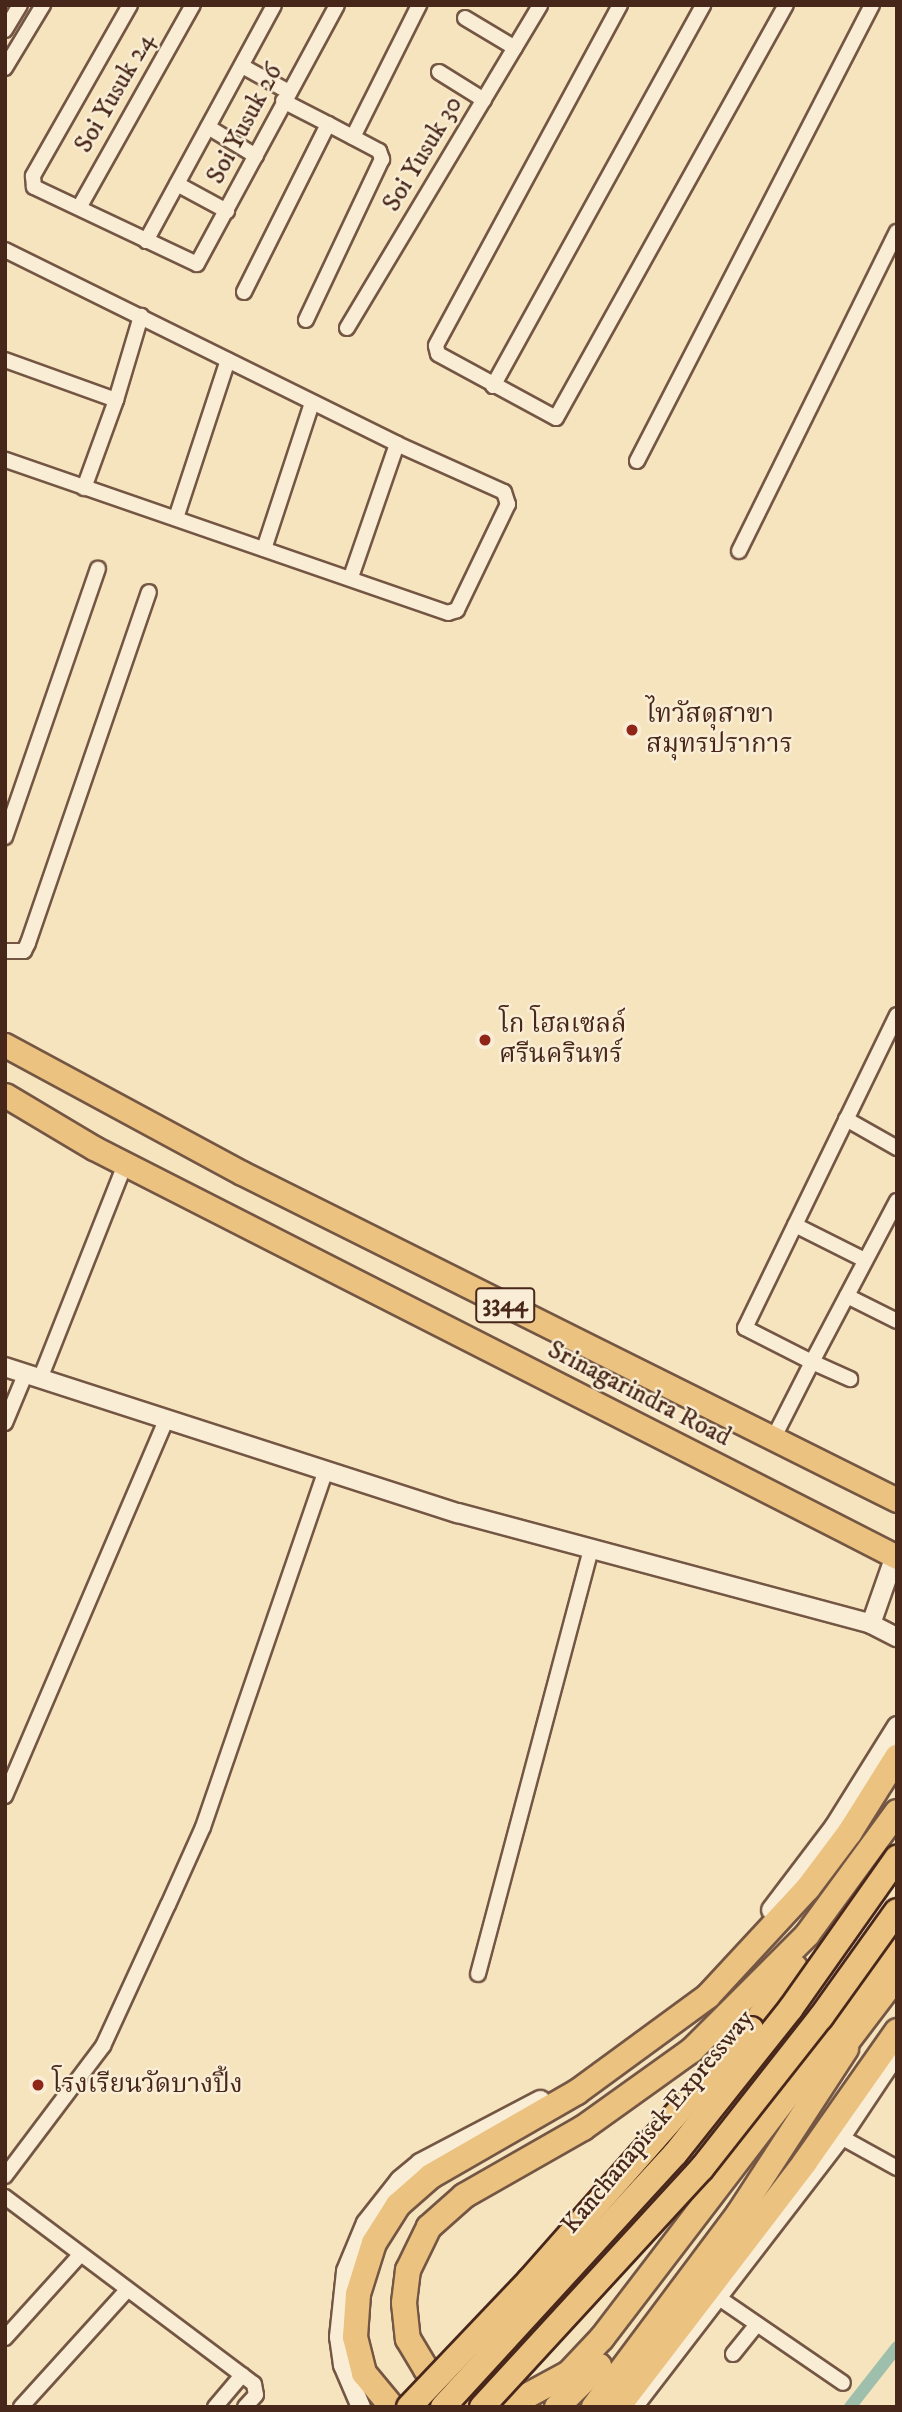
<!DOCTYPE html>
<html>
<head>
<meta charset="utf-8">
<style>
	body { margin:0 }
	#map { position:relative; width:902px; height:2412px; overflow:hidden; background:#f6e4be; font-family:"IM FELL DW Pica","Noto Serif Thai",serif }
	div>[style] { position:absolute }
	.canal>* { height:12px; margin:-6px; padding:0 6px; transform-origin:6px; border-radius:6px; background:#9ebfab }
	.roads { filter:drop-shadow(2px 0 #745644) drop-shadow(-2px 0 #745644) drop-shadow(0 2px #745644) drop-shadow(0 -2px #745644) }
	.minor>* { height:14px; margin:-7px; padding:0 7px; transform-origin:7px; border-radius:7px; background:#f9edd5 }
	.tertiary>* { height:18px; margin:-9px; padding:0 9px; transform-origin:9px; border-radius:9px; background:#f9edd5 }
	.primary>* { height:23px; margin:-11.5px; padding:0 11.5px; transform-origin:11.5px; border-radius:11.5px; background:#ebc27f }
	.motorway>* { height:24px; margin:-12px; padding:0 12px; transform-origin:12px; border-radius:12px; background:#ebc27f }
	.bridges { filter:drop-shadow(2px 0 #48271b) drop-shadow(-2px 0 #48271b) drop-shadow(0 2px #48271b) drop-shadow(0 -2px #48271b) }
	.motorway-bridge>* { height:24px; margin:-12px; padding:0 12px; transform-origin:12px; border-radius:12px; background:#ebc27f }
	.dots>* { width:19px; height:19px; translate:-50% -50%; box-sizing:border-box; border:4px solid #f9edd5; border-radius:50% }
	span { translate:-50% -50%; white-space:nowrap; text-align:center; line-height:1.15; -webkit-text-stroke:5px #f9edd5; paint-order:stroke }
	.shield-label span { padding:2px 5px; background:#f9edd5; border:2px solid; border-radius:5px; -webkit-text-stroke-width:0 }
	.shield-label { font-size:24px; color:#48271b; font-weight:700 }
	.street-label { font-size:26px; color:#48271b }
	.poi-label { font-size:26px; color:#48271b }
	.left { translate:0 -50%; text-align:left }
	.frame { position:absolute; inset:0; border:7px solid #48271b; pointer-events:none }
</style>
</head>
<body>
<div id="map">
	<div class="canal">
		<i style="left:850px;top:2407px;width:76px;rotate:-51.9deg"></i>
	</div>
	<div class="roads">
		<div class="minor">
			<i style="left:130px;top:5px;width:197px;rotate:119.6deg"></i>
			<i style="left:33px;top:176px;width:11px;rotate:85deg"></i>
			<i style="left:34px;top:187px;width:180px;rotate:25.3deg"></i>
			<i style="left:197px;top:264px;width:294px;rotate:-61.6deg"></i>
			<i style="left:620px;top:5px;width:387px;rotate:118.4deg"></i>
			<i style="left:436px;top:346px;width:8px;rotate:76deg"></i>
			<i style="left:438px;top:354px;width:134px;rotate:28.5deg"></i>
			<i style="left:556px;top:418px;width:473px;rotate:-60.9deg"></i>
			<i style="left:465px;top:18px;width:58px;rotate:31deg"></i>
			<i style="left:5px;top:30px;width:29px;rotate:-59deg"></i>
			<i style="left:242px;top:66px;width:54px;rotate:29deg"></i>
			<i style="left:5px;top:68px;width:74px;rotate:-58.9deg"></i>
			<i style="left:439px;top:72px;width:53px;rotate:31.9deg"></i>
			<i style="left:283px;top:101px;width:51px;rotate:27.1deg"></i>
			<i style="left:208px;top:127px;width:56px;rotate:31.1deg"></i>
			<i style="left:353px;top:137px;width:148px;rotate:-63.4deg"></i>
			<i style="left:177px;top:184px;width:57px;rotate:28.4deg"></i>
			<i style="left:80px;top:206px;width:231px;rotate:-60.7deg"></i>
			<i style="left:146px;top:241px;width:268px;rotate:-61.5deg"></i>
			<i style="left:5px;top:250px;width:437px;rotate:26.3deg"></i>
			<i style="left:397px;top:444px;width:117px;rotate:24.2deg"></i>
			<i style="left:504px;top:492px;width:13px;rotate:72deg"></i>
			<i style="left:508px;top:504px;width:118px;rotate:115.7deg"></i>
			<i style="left:457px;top:610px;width:9px;rotate:162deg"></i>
			<i style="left:448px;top:613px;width:469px;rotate:-160.9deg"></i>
			<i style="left:244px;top:292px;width:188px;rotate:-63.4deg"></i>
			<i style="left:328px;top:124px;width:58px;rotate:27.9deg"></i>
			<i style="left:379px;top:151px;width:9px;rotate:69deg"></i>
			<i style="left:382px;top:159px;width:178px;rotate:115.3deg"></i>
			<i style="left:347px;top:328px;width:376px;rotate:-59.1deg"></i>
			<i style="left:5px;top:360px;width:118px;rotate:19.8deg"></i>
			<i style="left:116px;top:400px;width:88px;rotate:-73.4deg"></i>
			<i style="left:493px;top:386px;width:435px;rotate:-61.1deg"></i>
			<i style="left:637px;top:461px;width:513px;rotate:-62.74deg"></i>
			<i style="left:84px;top:488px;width:94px;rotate:-70deg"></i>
			<i style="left:176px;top:518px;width:166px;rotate:-71.8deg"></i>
			<i style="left:264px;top:549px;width:154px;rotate:-71.8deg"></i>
			<i style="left:739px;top:551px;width:356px;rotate:-63.7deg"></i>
			<i style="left:351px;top:577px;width:141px;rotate:-70.9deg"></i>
			<i style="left:5px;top:837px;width:284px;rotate:-70.9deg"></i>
			<i style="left:5px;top:951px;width:19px"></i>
			<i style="left:24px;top:951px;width:9px;rotate:-63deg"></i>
			<i style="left:28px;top:943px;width:371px;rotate:-71deg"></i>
			<i style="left:897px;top:1015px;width:348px;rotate:115.9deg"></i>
			<i style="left:745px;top:1328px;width:75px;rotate:26.9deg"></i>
			<i style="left:812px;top:1362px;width:182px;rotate:-62.2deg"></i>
			<i style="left:846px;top:1119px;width:59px;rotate:29.6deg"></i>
			<i style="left:795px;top:1225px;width:78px;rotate:26.6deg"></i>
			<i style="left:847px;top:1296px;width:56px;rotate:26.6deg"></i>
			<i style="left:40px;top:1379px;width:231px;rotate:-68.4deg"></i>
			<i style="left:5px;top:1423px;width:52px;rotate:-67.4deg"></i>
			<i style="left:773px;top:1439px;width:86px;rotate:-63.1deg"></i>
			<i style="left:812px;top:1362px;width:42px;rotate:24.1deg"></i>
			<i style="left:5px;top:1796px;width:408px;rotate:-66.8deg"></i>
			<i style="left:478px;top:1974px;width:440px;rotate:-75.1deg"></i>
			<i style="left:841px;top:2137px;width:64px;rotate:29deg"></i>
			<i style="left:5px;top:2176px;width:163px;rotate:-53deg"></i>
			<i style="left:103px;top:2046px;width:155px;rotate:-65.3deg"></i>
			<i style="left:168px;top:1905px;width:85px;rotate:-65.8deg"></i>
			<i style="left:203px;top:1827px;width:378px;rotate:-71deg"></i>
			<i style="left:5px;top:2197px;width:311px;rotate:36.9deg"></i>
			<i style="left:254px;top:2384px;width:11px;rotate:80deg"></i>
			<i style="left:256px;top:2395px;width:16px;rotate:133deg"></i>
			<i style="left:719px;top:2298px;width:150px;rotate:34.4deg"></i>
			<i style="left:5px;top:2338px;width:112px;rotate:-47.9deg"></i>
			<i style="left:733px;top:2354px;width:38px;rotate:-51deg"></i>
			<i style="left:21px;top:2407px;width:158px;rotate:-47.8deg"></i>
			<i style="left:215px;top:2407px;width:42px;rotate:-49.8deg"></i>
		</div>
		<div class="tertiary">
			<i style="left:5px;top:1367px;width:476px;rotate:17.9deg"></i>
			<i style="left:458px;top:1513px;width:428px;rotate:15deg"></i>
			<i style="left:871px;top:1624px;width:72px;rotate:-70.6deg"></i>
			<i style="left:871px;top:1624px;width:29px;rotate:27deg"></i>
			<i style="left:771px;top:1910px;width:104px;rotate:-52.8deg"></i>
			<i style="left:834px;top:1827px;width:119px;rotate:-58deg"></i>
			<i style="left:361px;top:2407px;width:46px;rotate:-113.2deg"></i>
			<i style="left:343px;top:2365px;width:28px;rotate:-98deg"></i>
			<i style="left:339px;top:2337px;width:66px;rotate:-83.9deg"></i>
			<i style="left:346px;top:2271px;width:52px;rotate:-67.4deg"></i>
			<i style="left:366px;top:2223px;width:55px;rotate:-51.7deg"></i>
			<i style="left:400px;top:2180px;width:26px;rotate:-40deg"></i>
			<i style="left:420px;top:2163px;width:136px;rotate:-27.7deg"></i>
			<i style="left:633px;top:2407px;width:341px;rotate:-52.4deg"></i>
			<i style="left:841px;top:2137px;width:101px;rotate:-56.3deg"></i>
		</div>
		<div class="primary">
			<i style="left:5px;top:1045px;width:269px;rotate:28.4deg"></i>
			<i style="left:242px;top:1173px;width:732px;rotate:26.53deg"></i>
			<i style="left:5px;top:1095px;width:104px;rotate:30.8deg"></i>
			<i style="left:94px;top:1148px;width:901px;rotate:26.99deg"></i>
		</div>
		<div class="motorway">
			<i style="left:897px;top:1812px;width:152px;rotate:126.2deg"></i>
			<i style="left:807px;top:1935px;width:163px;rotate:135deg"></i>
			<i style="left:692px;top:2050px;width:134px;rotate:144.4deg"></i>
			<i style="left:583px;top:2128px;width:137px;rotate:150.3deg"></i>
			<i style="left:464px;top:2196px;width:47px;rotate:138.5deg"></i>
			<i style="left:429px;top:2227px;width:48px;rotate:116deg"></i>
			<i style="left:408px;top:2270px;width:33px;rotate:97deg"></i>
			<i style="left:404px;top:2303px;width:36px;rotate:84deg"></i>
			<i style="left:408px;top:2339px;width:35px;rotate:59deg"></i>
			<i style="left:426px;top:2369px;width:45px;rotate:34deg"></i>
			<i style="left:463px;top:2394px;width:38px;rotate:11deg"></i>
			<i style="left:500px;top:2401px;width:21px;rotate:-5deg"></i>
			<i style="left:521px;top:2399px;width:55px;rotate:-28.4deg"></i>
			<i style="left:569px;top:2373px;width:48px;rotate:-46.7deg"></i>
			<i style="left:602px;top:2338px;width:374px;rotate:-52.6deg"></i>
			<i style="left:829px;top:2041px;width:122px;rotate:-56deg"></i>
			<i style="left:751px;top:2029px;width:76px;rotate:-54.6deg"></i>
			<i style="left:834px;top:2059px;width:104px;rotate:-52.8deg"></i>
			<i style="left:392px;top:2407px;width:44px;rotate:-129.5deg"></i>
			<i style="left:364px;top:2373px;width:37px;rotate:-104deg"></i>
			<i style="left:355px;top:2337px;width:43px;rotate:-86deg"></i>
			<i style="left:358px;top:2294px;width:53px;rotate:-72.6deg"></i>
			<i style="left:374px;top:2243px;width:45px;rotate:-57.7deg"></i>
			<i style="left:398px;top:2205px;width:44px;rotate:-41.3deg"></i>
			<i style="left:431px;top:2176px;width:168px;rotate:-29.9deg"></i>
			<i style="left:577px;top:2092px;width:162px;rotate:-36.2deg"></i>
			<i style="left:708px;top:1996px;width:147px;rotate:-47.2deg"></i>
			<i style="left:808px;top:1888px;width:70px;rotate:-53.1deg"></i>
			<i style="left:850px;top:1832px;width:89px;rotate:-57.9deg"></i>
			<i style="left:557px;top:2407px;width:59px;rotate:-44.3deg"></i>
			<i style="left:594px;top:2407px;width:242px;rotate:-53.2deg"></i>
			<i style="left:739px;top:2213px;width:196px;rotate:-56.9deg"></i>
			<i style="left:618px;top:2407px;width:308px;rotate:-52.6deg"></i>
			<i style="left:805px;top:2162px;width:160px;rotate:-54.9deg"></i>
		</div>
	</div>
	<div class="bridges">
		<div class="motorway-bridge">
			<i style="left:409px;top:2407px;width:174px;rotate:-46.4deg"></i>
			<i style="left:529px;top:2281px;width:336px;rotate:-48.6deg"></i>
			<i style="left:443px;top:2407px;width:343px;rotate:-47.5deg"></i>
			<i style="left:675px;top:2154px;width:186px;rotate:-51.5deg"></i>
			<i style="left:791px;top:2008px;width:184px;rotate:-54.8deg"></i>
			<i style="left:482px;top:2407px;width:325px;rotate:-47.4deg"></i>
			<i style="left:702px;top:2168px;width:192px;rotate:-51.8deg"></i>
			<i style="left:821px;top:2017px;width:130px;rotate:-54.4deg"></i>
		</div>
	</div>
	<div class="dots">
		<i style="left:632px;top:730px;background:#8f2418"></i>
		<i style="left:485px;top:1040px;background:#8f2418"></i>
		<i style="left:38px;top:2085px;background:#8f2418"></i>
	</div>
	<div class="shield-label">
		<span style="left:505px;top:1305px">3344</span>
	</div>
	<div class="street-label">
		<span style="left:115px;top:93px;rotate:-60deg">Soi Yusuk 24</span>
		<span style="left:245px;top:124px;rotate:-62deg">Soi Yusuk 26</span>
		<span style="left:423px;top:154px;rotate:-59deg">Soi Yusuk 30</span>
		<span style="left:639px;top:1394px;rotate:27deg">Srinagarindra Road</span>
		<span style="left:658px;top:2122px;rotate:-50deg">Kanchanapisek Expressway</span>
	</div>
	<div class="poi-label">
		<span class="left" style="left:646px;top:730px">ไทวัสดุสาขา<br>สมุทรปราการ</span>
		<span class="left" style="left:499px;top:1040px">โก โฮลเซลล์<br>ศรีนครินทร์</span>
		<span class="left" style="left:52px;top:2085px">โรงเรียนวัดบางปิ้ง</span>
	</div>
	<div class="frame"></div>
</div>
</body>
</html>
